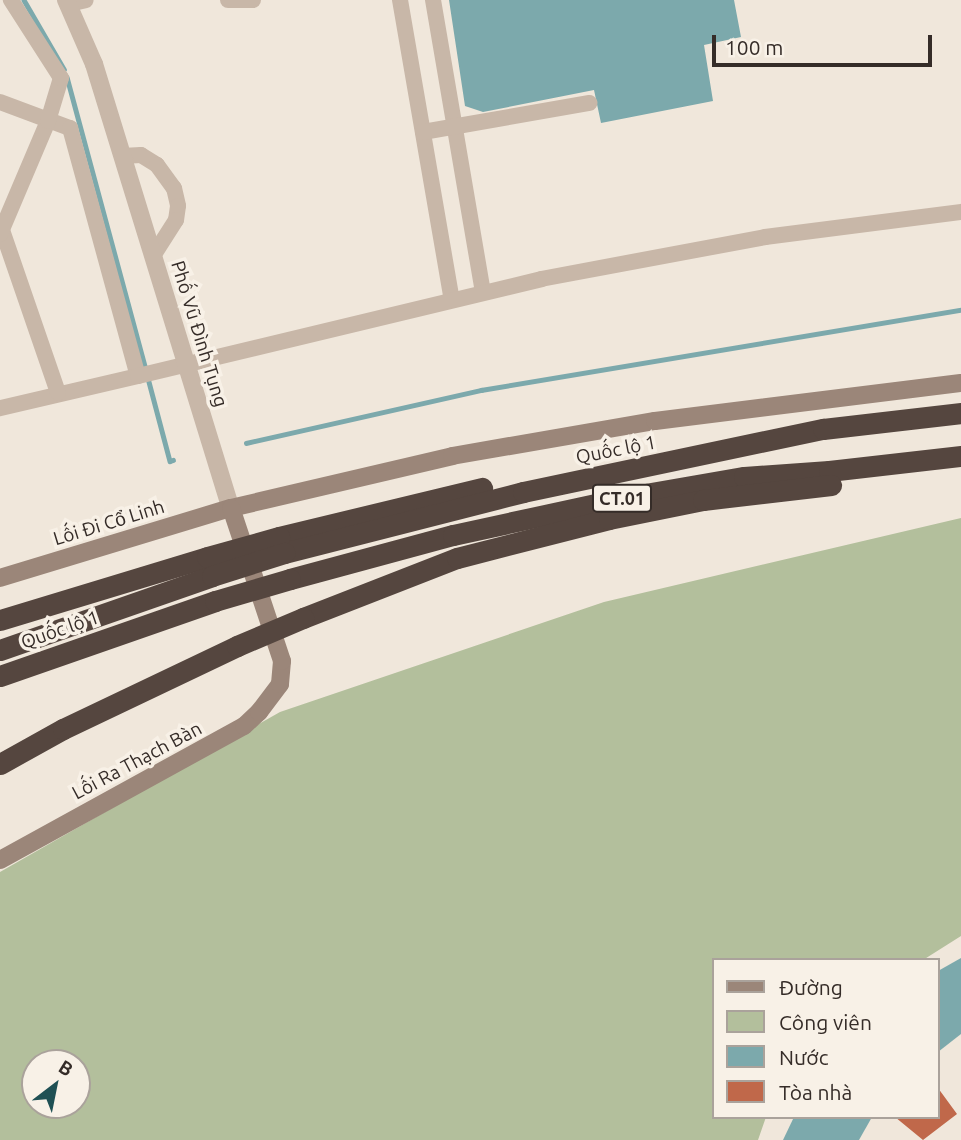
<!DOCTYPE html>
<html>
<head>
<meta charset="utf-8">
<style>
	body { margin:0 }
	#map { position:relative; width:961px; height:1140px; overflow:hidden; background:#f0e7db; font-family:Ubuntu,sans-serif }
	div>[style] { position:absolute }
	.green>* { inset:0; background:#b3bf9c }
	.water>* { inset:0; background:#7ca9ac }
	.stream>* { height:4.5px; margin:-2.25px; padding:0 2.25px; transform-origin:2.25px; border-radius:2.25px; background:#7ca9ac }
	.building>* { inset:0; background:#c0684a }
	.minor>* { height:16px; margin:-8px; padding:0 8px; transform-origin:8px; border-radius:8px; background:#c8b7a8 }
	.tertiary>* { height:18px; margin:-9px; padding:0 9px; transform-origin:9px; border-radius:9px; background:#c8b7a8 }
	.secondary>* { height:18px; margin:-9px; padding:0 9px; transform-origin:9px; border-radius:9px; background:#9b8679 }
	.motorway>* { height:21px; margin:-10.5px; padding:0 10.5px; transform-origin:10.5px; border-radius:10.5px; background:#55463f }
	.motorway-bridge>* { height:21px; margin:-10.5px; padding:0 10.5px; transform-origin:10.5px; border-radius:10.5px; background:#55463f }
	span { translate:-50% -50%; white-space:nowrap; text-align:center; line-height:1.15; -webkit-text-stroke:7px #f8f1e7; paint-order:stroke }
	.shield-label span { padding:2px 5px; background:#f8f1e7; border:2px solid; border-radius:5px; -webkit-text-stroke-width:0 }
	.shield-label { font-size:18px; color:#352c28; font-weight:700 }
	.street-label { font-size:19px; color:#352c28 }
	.legend { position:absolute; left:712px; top:958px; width:228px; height:161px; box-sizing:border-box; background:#f8f1e7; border:2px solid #aaa29b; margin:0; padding:9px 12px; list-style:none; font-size:21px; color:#352c28 }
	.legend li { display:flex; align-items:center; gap:14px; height:35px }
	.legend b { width:35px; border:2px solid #aaa29b }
	.north { position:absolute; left:21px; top:1049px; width:70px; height:70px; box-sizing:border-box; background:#f8f1e7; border:2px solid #aaa29b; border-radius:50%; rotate:32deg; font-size:19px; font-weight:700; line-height:28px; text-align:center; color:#352c28 }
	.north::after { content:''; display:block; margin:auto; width:24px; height:32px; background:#1f5054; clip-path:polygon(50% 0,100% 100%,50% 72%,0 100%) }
	.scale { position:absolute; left:712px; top:35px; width:220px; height:32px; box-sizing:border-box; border:4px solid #352c28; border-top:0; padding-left:9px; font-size:21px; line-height:24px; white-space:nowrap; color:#352c28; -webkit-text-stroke:5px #f8f1e7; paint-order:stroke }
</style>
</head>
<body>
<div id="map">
	<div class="green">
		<i style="clip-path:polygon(evenodd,961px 518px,961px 936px,923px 960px,714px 960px,714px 1117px,766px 1117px,758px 1140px,0 1140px,0 872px,280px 712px,604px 602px,961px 518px,35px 1063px,77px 1063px,77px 1105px,35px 1105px,35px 1063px)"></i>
	</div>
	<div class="water">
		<i style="clip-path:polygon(449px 0,734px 0,741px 37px,704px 45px,713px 101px,601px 123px,594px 90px,483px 112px,465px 106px)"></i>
		<i style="clip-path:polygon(961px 958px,961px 1034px,938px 1052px,938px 971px)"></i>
		<i style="clip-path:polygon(794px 1117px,872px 1117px,859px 1140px,783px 1140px)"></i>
	</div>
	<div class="stream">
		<i style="left:24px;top:0;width:80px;rotate:59.9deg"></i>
		<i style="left:67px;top:77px;width:302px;rotate:74.9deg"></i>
		<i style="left:148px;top:378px;width:86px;rotate:75.2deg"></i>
		<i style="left:170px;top:461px;width:3px;rotate:-18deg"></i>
		<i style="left:246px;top:443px;width:241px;rotate:-12.7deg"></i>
		<i style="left:481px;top:390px;width:487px;rotate:-9.5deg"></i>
	</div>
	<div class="building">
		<i style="clip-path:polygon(938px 1088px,957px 1114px,923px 1140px,895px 1117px,938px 1117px)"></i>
	</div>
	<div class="minor">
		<i style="left:228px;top:0;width:25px"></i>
		<i style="left:400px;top:0;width:304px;rotate:80.2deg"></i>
		<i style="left:433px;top:0;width:296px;rotate:80.3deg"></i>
		<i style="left:69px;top:4px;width:17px;rotate:-13deg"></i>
		<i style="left:0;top:102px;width:75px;rotate:20.4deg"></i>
		<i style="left:70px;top:128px;width:257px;rotate:74.7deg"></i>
		<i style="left:138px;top:376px;width:142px;rotate:166.9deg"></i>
		<i style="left:423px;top:132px;width:169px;rotate:-9.9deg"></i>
		<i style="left:122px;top:156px;width:19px;rotate:-3deg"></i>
		<i style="left:141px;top:155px;width:19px;rotate:32deg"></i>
		<i style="left:157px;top:165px;width:29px;rotate:54deg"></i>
		<i style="left:174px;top:188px;width:18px;rotate:77deg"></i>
		<i style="left:178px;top:206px;width:14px;rotate:98deg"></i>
		<i style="left:176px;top:220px;width:43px;rotate:122.6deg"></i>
		<i style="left:2px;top:230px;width:172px;rotate:71deg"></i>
		<i style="left:0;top:234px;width:123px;rotate:-67deg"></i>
		<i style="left:48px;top:121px;width:45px;rotate:-73.2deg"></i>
		<i style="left:61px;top:78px;width:93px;rotate:-122.7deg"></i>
		<i style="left:138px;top:376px;width:415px;rotate:-13.5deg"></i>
		<i style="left:541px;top:279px;width:228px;rotate:-10.6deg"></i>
		<i style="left:765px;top:237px;width:198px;rotate:-7.3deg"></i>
	</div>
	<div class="tertiary">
		<i style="left:66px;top:0;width:70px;rotate:66.4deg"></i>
		<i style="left:94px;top:64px;width:465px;rotate:72.9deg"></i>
	</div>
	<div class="secondary">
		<i style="left:0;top:578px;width:241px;rotate:-16.9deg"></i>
		<i style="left:231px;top:508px;width:227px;rotate:-13.2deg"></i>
		<i style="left:452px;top:456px;width:206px;rotate:-9.8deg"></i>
		<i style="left:655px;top:421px;width:308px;rotate:-7.1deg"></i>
		<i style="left:0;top:860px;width:278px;rotate:-28.8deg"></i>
		<i style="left:244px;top:726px;width:21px;rotate:-43deg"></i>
		<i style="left:259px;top:712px;width:35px;rotate:-53deg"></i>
		<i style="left:280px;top:684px;width:23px;rotate:-85deg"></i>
		<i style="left:282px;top:661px;width:161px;rotate:-108.4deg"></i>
	</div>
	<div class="motorway">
		<i style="left:279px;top:537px;width:209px;rotate:-13.6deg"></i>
		<i style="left:284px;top:553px;width:247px;rotate:-14.3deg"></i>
		<i style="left:523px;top:492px;width:307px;rotate:-11.9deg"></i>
		<i style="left:823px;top:429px;width:139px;rotate:-6.6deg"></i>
		<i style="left:290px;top:579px;width:169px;rotate:-15.1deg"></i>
		<i style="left:453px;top:535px;width:173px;rotate:-12.3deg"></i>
		<i style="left:622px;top:498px;width:124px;rotate:-9.8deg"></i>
		<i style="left:744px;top:477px;width:85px;rotate:-4deg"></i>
		<i style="left:829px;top:471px;width:133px;rotate:-6.5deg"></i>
		<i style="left:303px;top:618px;width:165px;rotate:-21.3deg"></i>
		<i style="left:457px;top:558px;width:157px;rotate:-14.4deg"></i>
		<i style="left:609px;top:519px;width:96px;rotate:-11.4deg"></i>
		<i style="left:703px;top:500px;width:129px;rotate:-6.7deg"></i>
		<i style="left:0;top:620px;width:216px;rotate:-16.9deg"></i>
		<i style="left:0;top:650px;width:225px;rotate:-19.2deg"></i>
		<i style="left:0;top:676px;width:228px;rotate:-19.2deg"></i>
		<i style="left:0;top:764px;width:72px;rotate:-29.1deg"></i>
		<i style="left:63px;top:729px;width:193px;rotate:-25.5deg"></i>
	</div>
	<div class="motorway-bridge">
		<i style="left:207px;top:557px;width:75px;rotate:-15.5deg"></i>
		<i style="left:212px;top:576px;width:76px;rotate:-17.7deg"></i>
		<i style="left:215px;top:601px;width:78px;rotate:-16.3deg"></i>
		<i style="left:237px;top:646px;width:72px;rotate:-23deg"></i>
	</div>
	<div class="shield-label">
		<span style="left:622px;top:498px">CT.01</span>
	</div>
	<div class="street-label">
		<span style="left:199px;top:334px;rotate:73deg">Phố Vũ Đình Tụng</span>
		<span style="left:616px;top:450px;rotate:-11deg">Quốc lộ 1</span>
		<span style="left:109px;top:523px;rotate:-17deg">Lối Đi Cổ Linh</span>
		<span style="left:60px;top:630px;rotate:-19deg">Quốc lộ 1</span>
		<span style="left:137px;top:761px;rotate:-28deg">Lối Ra Thạch Bàn</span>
	</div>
	<ul class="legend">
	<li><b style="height:9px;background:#9b8679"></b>Đường</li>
	<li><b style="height:19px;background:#b3bf9c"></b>Công viên</li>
	<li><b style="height:19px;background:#7ca9ac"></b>Nước</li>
	<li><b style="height:19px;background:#c0684a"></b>Tòa nhà</li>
	</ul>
	<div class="north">B</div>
	<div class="scale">100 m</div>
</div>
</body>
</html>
